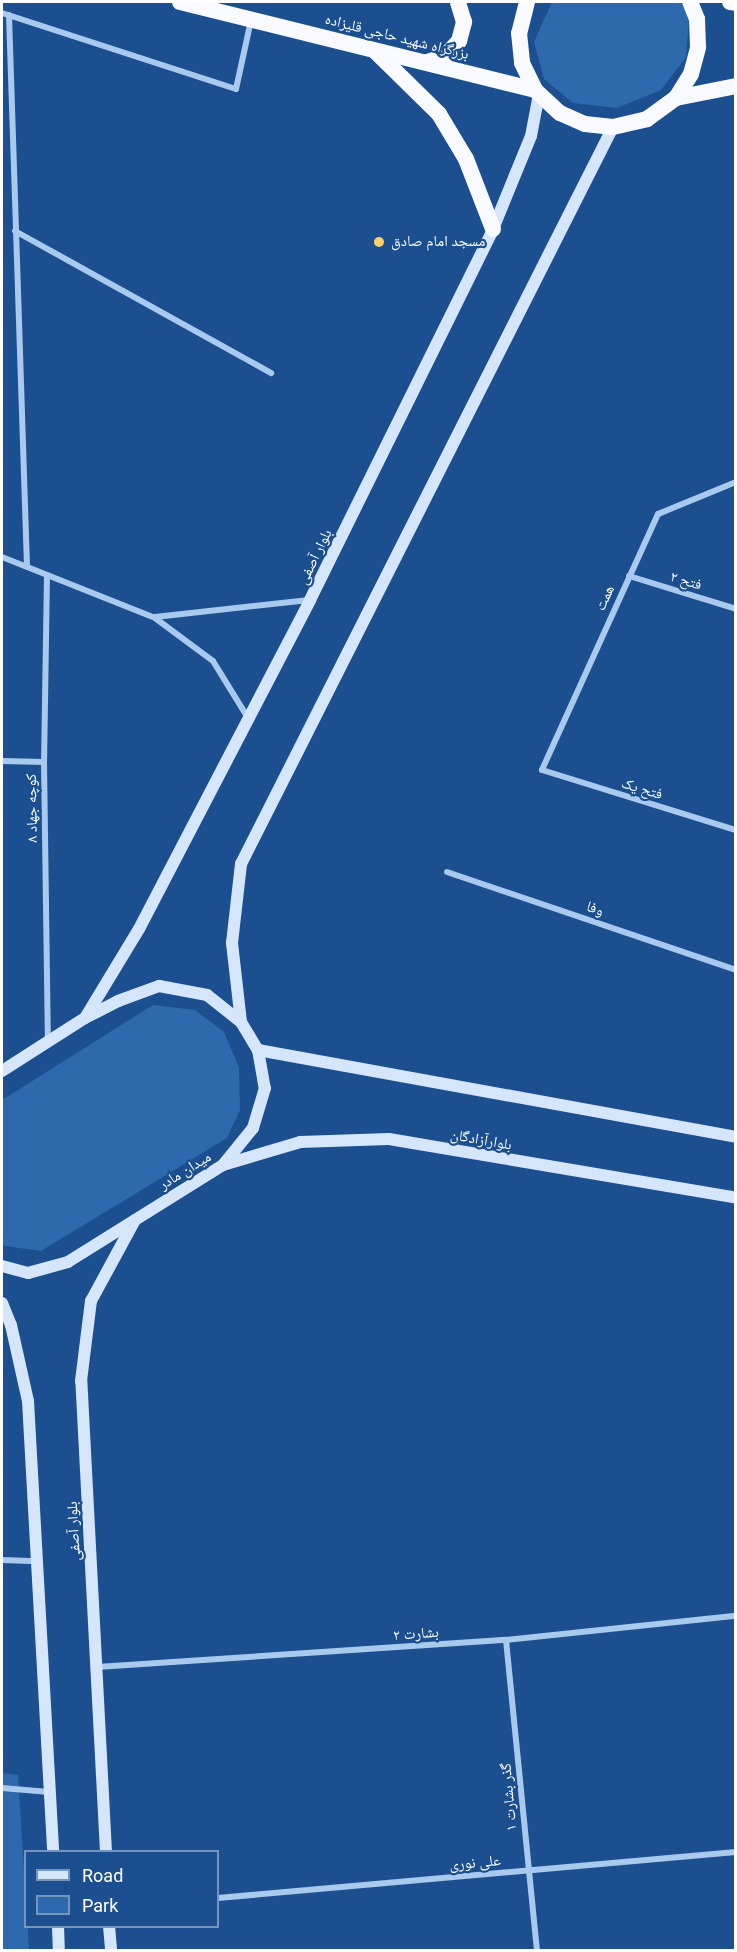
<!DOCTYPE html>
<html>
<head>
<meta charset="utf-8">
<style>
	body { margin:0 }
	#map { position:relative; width:737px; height:1952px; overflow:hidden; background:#1b4f8f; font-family:Roboto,"Noto Naskh Arabic",sans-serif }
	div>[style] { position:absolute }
	.green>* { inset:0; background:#2e69ad }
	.minor>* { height:6px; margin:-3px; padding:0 3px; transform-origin:3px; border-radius:3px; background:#a9c9ee }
	.secondary>* { height:12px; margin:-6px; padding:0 6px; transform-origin:6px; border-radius:6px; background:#d6e6fa }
	.trunk>* { height:16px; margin:-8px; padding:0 8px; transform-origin:8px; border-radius:8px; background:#f8faff }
	.dots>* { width:16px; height:16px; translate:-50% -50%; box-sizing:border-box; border:3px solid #1b4f8f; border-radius:50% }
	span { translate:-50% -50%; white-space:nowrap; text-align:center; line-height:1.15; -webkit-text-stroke:4.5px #1b4f8f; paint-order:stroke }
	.street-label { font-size:15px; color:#fff }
	.poi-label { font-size:15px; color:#fff }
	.left { translate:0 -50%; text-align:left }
	.frame { position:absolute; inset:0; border:3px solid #fff; pointer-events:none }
	.legend { position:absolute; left:24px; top:1850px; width:195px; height:78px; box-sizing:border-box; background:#1b4f8f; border:2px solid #7695bc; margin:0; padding:8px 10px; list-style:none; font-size:18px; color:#fff }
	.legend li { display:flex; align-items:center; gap:12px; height:30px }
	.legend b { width:30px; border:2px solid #7695bc }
</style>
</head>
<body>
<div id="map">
	<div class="green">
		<i style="clip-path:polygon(552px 2px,681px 2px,689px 20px,686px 57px,661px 90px,617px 108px,573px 103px,544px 79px,534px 42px)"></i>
		<i style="clip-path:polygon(153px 1005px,195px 1010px,224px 1032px,239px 1068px,240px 1110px,227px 1138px,41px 1251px,5px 1246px,2px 1243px,2px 1100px)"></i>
		<i style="clip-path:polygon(2px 1773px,18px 1775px,29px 1950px,2px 1950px)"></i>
	</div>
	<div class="minor">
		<i style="left:2px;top:13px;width:246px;rotate:18deg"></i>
		<i style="left:236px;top:89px;width:71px;rotate:-77.7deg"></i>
		<i style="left:9px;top:15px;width:552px;rotate:88.13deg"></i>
		<i style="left:15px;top:231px;width:293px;rotate:29deg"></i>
		<i style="left:736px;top:482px;width:84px;rotate:157.7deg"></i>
		<i style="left:658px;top:514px;width:281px;rotate:114.4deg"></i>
		<i style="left:542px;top:770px;width:203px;rotate:17.2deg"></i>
		<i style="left:2px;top:557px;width:165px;rotate:21.7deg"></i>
		<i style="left:155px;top:618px;width:72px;rotate:36.6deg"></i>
		<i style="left:213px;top:661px;width:67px;rotate:58.4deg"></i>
		<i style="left:47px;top:575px;width:187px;rotate:90.9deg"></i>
		<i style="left:44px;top:762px;width:279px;rotate:89.2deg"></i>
		<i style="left:629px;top:576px;width:112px;rotate:17.1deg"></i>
		<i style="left:155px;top:617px;width:155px;rotate:-6.3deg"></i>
		<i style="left:2px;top:761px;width:42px;rotate:1.4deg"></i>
		<i style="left:447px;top:872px;width:305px;rotate:18.7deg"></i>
		<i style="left:2px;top:1560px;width:35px;rotate:2deg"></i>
		<i style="left:506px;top:1640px;width:312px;rotate:84.3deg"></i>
		<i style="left:97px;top:1667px;width:410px;rotate:-3.8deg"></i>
		<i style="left:506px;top:1640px;width:231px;rotate:-6deg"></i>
		<i style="left:2px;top:1788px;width:47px;rotate:4.9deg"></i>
		<i style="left:218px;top:1898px;width:520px;rotate:-5.07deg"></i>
	</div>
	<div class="secondary">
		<i style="left:85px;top:1018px;width:104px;rotate:-58.8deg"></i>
		<i style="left:139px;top:929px;width:371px;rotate:-62.5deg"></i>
		<i style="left:310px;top:600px;width:414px;rotate:-63.7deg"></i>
		<i style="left:493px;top:229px;width:100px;rotate:-67.8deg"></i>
		<i style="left:531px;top:136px;width:43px;rotate:-79.2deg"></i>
		<i style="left:241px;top:1022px;width:80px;rotate:-96.5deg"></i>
		<i style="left:232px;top:943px;width:80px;rotate:-83.5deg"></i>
		<i style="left:241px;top:864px;width:826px;rotate:-63.22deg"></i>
		<i style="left:258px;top:1050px;width:486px;rotate:10.3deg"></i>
		<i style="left:2px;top:1071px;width:98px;rotate:-32.6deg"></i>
		<i style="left:85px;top:1018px;width:37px;rotate:-27deg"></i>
		<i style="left:118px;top:1001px;width:44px;rotate:-20.1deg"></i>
		<i style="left:159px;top:986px;width:49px;rotate:10.6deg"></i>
		<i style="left:207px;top:995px;width:43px;rotate:38.5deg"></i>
		<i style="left:241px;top:1022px;width:33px;rotate:59deg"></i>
		<i style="left:258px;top:1050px;width:39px;rotate:80deg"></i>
		<i style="left:265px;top:1088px;width:42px;rotate:106.7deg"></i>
		<i style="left:253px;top:1128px;width:48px;rotate:129deg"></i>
		<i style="left:223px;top:1165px;width:183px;rotate:148deg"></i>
		<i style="left:68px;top:1262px;width:41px;rotate:164.6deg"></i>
		<i style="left:28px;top:1273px;width:27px;rotate:-165deg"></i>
		<i style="left:223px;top:1165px;width:80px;rotate:-16.6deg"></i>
		<i style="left:300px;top:1142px;width:89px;rotate:-1.9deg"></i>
		<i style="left:389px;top:1139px;width:352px;rotate:9.6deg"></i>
		<i style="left:2px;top:1303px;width:24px;rotate:68deg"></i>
		<i style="left:11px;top:1325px;width:78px;rotate:77.4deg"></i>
		<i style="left:28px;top:1401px;width:452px;rotate:86.8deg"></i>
		<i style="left:106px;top:1852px;width:472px;rotate:-93deg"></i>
		<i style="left:81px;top:1381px;width:81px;rotate:-82.9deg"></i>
		<i style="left:91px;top:1301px;width:92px;rotate:-61.5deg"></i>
		<i style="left:58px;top:1926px;width:24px;rotate:88deg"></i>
		<i style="left:109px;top:1926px;width:24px;rotate:85deg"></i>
	</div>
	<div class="trunk">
		<i style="left:180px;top:2px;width:366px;rotate:13.9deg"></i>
		<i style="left:527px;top:2px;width:32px;rotate:104deg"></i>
		<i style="left:519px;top:33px;width:30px;rotate:84deg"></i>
		<i style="left:522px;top:63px;width:30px;rotate:64deg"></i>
		<i style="left:535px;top:90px;width:34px;rotate:43deg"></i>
		<i style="left:560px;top:113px;width:27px;rotate:24deg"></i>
		<i style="left:585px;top:124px;width:28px;rotate:6deg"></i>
		<i style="left:613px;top:127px;width:35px;rotate:-13deg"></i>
		<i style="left:647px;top:119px;width:36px;rotate:-36deg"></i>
		<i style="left:676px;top:98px;width:28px;rotate:-58deg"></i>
		<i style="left:691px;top:74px;width:28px;rotate:-75deg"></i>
		<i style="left:698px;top:47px;width:28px;rotate:-92deg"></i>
		<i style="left:697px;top:19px;width:18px;rotate:-112deg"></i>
		<i style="left:730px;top:2px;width:6px;rotate:9deg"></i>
		<i style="left:375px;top:51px;width:90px;rotate:44.5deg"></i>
		<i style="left:439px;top:114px;width:52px;rotate:59deg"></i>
		<i style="left:466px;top:159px;width:75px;rotate:68.9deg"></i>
		<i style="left:427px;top:62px;width:19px;rotate:-18deg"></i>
		<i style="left:445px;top:56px;width:21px;rotate:-47deg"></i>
		<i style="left:459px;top:41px;width:20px;rotate:-75deg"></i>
		<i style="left:464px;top:22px;width:21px;rotate:-107deg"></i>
		<i style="left:676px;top:98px;width:61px;rotate:-11.3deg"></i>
	</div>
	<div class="dots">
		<i style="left:379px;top:242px;background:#ffd166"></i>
	</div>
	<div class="street-label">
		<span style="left:397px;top:37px;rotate:14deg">بزرگراه شهید حاجی قلیزاده</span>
		<span style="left:315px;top:557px;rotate:-64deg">بلوار آصفی</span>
		<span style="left:686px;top:581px;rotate:17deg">فتح ۲</span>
		<span style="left:605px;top:598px;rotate:-65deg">همت</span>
		<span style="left:642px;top:789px;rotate:17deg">فتح یک</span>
		<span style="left:32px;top:808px;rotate:-91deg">کوچه جهاد ۸</span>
		<span style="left:595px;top:909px;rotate:19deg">وفا</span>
		<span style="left:481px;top:1140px;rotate:10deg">بلوارآزادگان</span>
		<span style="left:185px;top:1171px;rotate:-32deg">میدان مادر</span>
		<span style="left:74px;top:1531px;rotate:-93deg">بلوار آصفی</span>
		<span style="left:416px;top:1634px;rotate:-4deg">بشارت ۲</span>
		<span style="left:509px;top:1797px;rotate:-95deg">گذر بشارت ۱</span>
		<span style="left:475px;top:1863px;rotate:-5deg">علی نوری</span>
	</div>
	<div class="poi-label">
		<span class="left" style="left:391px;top:242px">مسجد امام صادق</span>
	</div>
	<div class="frame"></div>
	<ul class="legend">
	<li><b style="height:8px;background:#d6e6fa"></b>Road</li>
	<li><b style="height:16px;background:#2e69ad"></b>Park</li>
	</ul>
</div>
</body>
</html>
